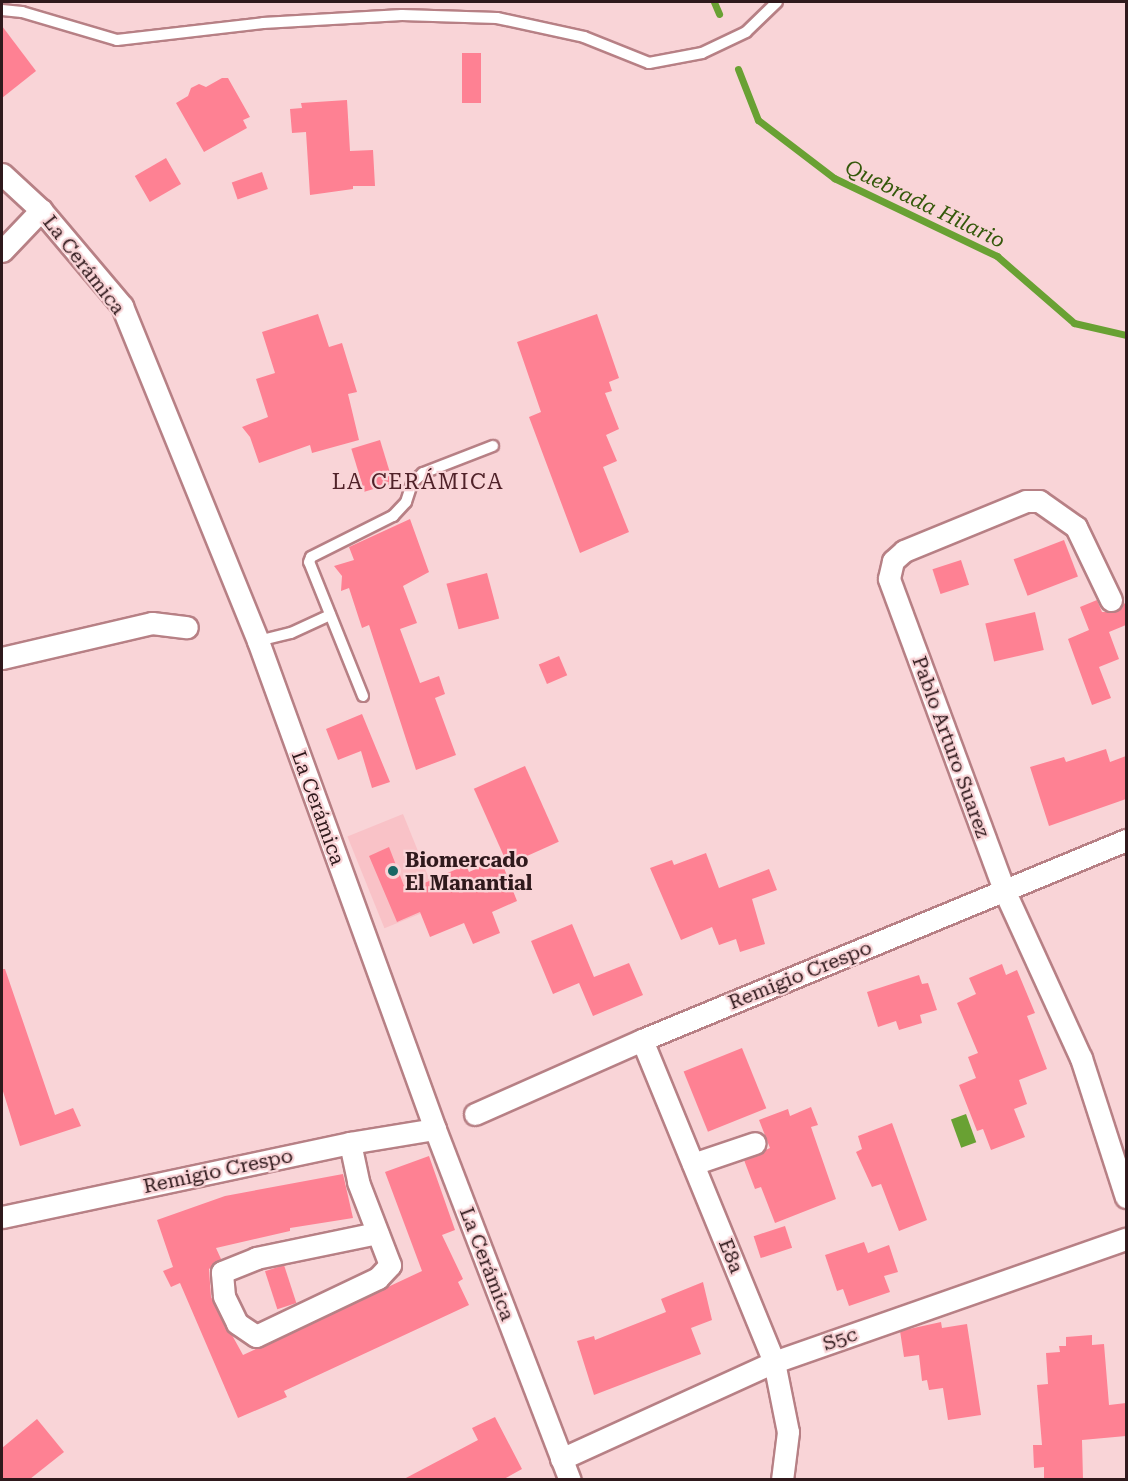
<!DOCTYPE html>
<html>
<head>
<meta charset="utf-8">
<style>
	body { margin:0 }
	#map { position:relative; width:1128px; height:1481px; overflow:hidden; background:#f9d4d7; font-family:"Roboto Serif",serif }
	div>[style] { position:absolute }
	.built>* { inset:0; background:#f9c2c7; transform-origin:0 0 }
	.water>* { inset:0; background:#69a133; transform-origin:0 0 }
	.stream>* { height:7px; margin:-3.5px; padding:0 3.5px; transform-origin:3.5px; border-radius:3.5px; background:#69a133 }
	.building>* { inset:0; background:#fe8193; transform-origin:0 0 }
	.roads { filter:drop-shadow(2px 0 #b78085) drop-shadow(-2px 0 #b78085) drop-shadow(0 2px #b78085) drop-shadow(0 -2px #b78085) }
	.lane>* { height:10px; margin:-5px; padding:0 5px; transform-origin:5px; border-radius:5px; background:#fff }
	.street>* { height:21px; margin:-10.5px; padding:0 10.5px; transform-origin:10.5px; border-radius:10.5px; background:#fff }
	.dots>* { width:16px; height:16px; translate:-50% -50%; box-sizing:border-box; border:3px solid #f9d4d7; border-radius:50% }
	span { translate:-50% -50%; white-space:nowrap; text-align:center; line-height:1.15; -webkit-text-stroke:4.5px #f9d4d7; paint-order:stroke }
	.street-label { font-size:20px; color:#2f191c }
	.poi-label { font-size:20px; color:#2f191c; font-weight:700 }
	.left { translate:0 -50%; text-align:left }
	.water-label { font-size:21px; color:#34580a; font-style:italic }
	.quarter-label { font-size:22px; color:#502229; letter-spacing:1.5px }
	.frame { position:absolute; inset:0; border:3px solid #2f191c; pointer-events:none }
</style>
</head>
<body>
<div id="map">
	<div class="built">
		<i style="left:403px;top:814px;width:99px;height:60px;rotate:68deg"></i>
	</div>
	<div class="water">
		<i style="left:966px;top:1114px;width:30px;height:16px;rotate:70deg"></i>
	</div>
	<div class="stream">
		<i style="left:714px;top:2px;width:13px;rotate:67deg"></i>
		<i style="left:738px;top:69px;width:55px;rotate:68.6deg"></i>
		<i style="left:758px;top:120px;width:96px;rotate:37.3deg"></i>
		<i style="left:834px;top:178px;width:181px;rotate:25.6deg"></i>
		<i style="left:997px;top:256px;width:102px;rotate:41deg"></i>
		<i style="left:1074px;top:323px;width:53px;rotate:13deg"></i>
	</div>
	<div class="building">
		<i style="clip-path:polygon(2px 26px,36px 71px,2px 98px)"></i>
		<i style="left:462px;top:53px;width:19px;height:50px"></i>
		<i style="clip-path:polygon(222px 78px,228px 78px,250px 117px,243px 120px,247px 128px,204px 152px,176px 103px,188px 96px,191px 88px,199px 84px,206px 87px)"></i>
		<i style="clip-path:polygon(347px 100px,350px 151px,373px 150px,375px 186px,353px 186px,353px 189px,310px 195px,306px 132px,292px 133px,290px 109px,302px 108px,301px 103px)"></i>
		<i style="left:166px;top:158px;width:30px;height:36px;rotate:60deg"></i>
		<i style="left:262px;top:172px;width:18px;height:32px;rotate:71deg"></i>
		<i style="clip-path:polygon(318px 314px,329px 347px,342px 343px,357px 392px,348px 394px,359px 440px,312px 453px,310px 445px,259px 463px,250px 437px,242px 427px,268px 417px,256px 379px,275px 373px,262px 332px)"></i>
		<i style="clip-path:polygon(597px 314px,619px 378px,609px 382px,612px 391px,605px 393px,619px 429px,606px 435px,617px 461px,603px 467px,629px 532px,580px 553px,529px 417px,541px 412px,517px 342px)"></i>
		<i style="left:380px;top:440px;width:45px;height:30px;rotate:73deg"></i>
		<i style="clip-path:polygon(410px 519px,429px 572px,403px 586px,417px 623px,400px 629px,420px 683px,439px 676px,445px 694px,435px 698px,456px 755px,416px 770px,369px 625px,362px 628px,349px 588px,341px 591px,342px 576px,334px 566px,354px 560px,349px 547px)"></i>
		<i style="left:1064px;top:540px;width:39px;height:54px;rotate:69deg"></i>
		<i style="left:961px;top:560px;width:26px;height:30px;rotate:72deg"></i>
		<i style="left:487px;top:573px;width:47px;height:42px;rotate:75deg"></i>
		<i style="clip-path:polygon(1097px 600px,1102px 612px,1116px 612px,1126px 602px,1126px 625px,1109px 632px,1119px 659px,1099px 667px,1111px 698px,1092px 705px,1068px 639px,1089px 630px,1080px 607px)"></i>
		<i style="left:1035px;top:612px;width:39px;height:51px;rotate:77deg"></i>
		<i style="left:559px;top:656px;width:21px;height:22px;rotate:67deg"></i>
		<i style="clip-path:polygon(362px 714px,390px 782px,372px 788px,361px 751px,338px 760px,326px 729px)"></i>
		<i style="clip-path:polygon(1106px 749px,1110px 762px,1126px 756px,1126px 799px,1049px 826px,1030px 767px,1064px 757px,1066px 762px)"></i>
		<i style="left:525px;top:766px;width:83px;height:56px;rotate:66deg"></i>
		<i style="clip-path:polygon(389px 847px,406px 891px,466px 865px,469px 872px,500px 858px,517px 901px,492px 912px,500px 933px,473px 944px,464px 923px,430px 937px,420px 912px,397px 922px,369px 856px)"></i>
		<i style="clip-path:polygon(706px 853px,719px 888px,769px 869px,777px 890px,752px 899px,765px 944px,740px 952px,736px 939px,719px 945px,712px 927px,681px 940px,650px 868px,672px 860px,674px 865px)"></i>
		<i style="clip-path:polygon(572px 924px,594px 977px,584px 981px,629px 963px,643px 995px,593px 1016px,579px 983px,553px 994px,531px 941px)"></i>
		<i style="clip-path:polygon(1002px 964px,1006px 975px,1017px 970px,1035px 1013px,1027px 1016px,1047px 1069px,1019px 1080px,1027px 1104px,1014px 1109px,1025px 1137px,991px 1150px,983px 1129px,977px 1131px,959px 1085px,976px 1078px,968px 1057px,978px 1053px,957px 1003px,976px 994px,969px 978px)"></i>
		<i style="clip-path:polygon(2px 969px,5px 969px,55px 1115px,73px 1108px,81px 1126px,20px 1146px,2px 1088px)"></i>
		<i style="clip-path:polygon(919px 975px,922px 984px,928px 983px,937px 1010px,920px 1015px,922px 1023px,899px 1030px,896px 1021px,878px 1027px,867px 992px)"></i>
		<i style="left:742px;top:1048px;width:65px;height:63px;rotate:68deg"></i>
		<i style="clip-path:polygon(811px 1107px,818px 1125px,811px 1127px,836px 1199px,775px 1223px,761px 1187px,755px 1189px,744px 1160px,770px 1148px,759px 1120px,788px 1109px,790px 1116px)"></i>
		<i style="clip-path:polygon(892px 1123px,927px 1220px,899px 1231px,881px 1184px,872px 1187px,856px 1152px,862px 1149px,858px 1136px)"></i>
		<i style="clip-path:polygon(429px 1156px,455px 1230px,442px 1235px,463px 1279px,458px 1282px,469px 1305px,284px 1391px,287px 1397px,238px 1418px,180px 1283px,171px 1287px,163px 1271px,173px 1267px,157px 1220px,225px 1196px,343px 1174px,353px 1218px,290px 1228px,290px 1231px,216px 1248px,221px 1259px,209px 1269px,211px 1297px,243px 1355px,422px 1271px,385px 1172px)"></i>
		<i style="left:785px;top:1226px;width:23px;height:33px;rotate:72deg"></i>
		<i style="clip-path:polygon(864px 1242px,868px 1253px,889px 1245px,898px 1272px,884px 1276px,890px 1292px,849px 1306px,843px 1289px,837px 1291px,825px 1255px)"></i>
		<i style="left:284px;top:1265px;width:40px;height:20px;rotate:72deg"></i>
		<i style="clip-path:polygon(703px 1282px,712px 1320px,691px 1328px,701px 1354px,594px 1395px,577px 1341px,594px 1336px,595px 1340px,666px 1312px,661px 1299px)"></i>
		<i style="clip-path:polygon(941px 1322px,942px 1328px,967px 1324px,981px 1415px,948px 1420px,943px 1388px,929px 1390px,927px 1380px,922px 1381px,919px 1355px,904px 1357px,900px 1331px)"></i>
		<i style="clip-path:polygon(1092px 1335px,1092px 1345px,1104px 1344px,1109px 1405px,1126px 1403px,1126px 1436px,1082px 1440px,1083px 1479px,1044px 1479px,1044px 1467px,1034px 1468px,1033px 1445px,1042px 1445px,1037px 1385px,1048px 1384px,1046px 1353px,1060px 1352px,1059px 1346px,1066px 1346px,1066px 1337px)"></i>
		<i style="clip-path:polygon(495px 1417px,522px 1469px,504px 1479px,404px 1479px,478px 1440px,472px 1428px)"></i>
		<i style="clip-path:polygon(37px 1419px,64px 1452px,30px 1479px,2px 1479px,2px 1448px)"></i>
	</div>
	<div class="roads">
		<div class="lane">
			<i style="left:2px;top:10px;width:20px;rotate:6deg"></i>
			<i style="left:22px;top:12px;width:99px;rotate:16.4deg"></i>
			<i style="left:117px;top:40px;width:147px;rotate:-6.6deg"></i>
			<i style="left:263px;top:23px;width:139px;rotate:-3.3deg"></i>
			<i style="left:402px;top:15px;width:95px;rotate:1.8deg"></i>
			<i style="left:497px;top:18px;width:89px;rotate:12.3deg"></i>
			<i style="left:584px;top:37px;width:70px;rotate:21.8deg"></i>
			<i style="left:649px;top:63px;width:54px;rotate:-10.7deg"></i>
			<i style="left:702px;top:53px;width:49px;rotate:-25.5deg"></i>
			<i style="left:746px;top:32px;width:43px;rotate:-44.1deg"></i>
			<i style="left:258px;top:641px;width:34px;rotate:-14deg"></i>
			<i style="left:291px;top:633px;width:43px;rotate:-24.8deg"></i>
			<i style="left:363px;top:696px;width:144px;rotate:-111.9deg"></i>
			<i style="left:309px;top:562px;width:5px;rotate:-68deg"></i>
			<i style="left:311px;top:557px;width:92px;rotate:-26.6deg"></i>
			<i style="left:393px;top:516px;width:19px;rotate:-47deg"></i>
			<i style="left:406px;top:502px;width:20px;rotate:-72deg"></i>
			<i style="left:412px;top:483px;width:15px;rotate:-42deg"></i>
			<i style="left:423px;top:473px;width:75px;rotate:-21.1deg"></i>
		</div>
		<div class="street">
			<i style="left:2px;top:174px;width:53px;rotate:42.7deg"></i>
			<i style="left:41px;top:210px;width:126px;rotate:49.8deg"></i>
			<i style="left:122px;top:306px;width:362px;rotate:67.9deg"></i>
			<i style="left:258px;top:641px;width:519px;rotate:70.06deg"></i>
			<i style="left:435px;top:1129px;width:376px;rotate:69deg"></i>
			<i style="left:2px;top:251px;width:57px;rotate:-46.4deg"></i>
			<i style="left:1111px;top:600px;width:81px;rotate:-115.6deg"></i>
			<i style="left:1076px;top:527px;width:45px;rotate:-144.9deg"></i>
			<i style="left:1039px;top:501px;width:13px;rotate:180deg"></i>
			<i style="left:1026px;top:501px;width:132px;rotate:157.7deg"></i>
			<i style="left:904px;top:551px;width:15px;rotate:138deg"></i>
			<i style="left:893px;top:561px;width:18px;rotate:103deg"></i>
			<i style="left:889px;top:579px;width:332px;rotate:69.7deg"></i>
			<i style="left:1004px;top:890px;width:185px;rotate:65.4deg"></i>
			<i style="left:1081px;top:1058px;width:146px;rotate:72.1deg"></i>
			<i style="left:2px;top:658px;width:154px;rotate:-13.1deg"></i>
			<i style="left:152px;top:623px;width:35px;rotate:7deg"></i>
			<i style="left:642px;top:1040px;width:348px;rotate:67.7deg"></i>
			<i style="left:774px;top:1362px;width:71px;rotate:78.7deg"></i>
			<i style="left:788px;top:1432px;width:48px;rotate:97.1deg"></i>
			<i style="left:475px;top:1114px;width:183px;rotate:-23.9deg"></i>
			<i style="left:642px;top:1040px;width:524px;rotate:-22.45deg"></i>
			<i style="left:350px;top:1143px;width:40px;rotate:78deg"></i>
			<i style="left:358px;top:1182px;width:89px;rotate:68.9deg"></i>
			<i style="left:390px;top:1265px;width:18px;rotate:133deg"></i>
			<i style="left:378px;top:1278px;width:135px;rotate:154.6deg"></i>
			<i style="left:256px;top:1336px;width:23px;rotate:-146deg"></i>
			<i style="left:237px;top:1323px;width:30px;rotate:-116deg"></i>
			<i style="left:224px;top:1296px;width:24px;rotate:-95deg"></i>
			<i style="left:222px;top:1272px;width:37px;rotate:-22deg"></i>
			<i style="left:256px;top:1258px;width:124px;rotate:-11.7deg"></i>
			<i style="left:693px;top:1164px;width:65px;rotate:-18.7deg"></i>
			<i style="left:2px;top:1217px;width:356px;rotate:-12deg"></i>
			<i style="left:350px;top:1143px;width:86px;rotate:-9.4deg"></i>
			<i style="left:561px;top:1459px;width:234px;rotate:-24.5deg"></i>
			<i style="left:774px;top:1362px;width:373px;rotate:-19.3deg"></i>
		</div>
	</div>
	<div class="dots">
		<i style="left:393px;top:871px;background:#196664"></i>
	</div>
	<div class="street-label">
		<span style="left:84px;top:265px;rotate:52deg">La Cerámica</span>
		<span style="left:951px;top:747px;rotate:70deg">Pablo Arturo Suarez</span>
		<span style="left:318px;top:808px;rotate:70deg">La Cerámica</span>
		<span style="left:800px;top:975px;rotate:-22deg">Remigio Crespo</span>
		<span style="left:218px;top:1171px;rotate:-12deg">Remigio Crespo</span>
		<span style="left:731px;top:1256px;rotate:68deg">E8a</span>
		<span style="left:487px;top:1264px;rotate:69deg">La Cerámica</span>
		<span style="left:840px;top:1339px;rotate:-19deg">S5c</span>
	</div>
	<div class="poi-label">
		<span class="left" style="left:405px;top:872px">Biomercado<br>El Manantial</span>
	</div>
	<div class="water-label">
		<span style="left:925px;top:204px;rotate:26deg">Quebrada Hilario</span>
	</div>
	<div class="quarter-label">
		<span style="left:418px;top:482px">LA CERÁMICA</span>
	</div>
	<div class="frame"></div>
</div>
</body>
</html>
